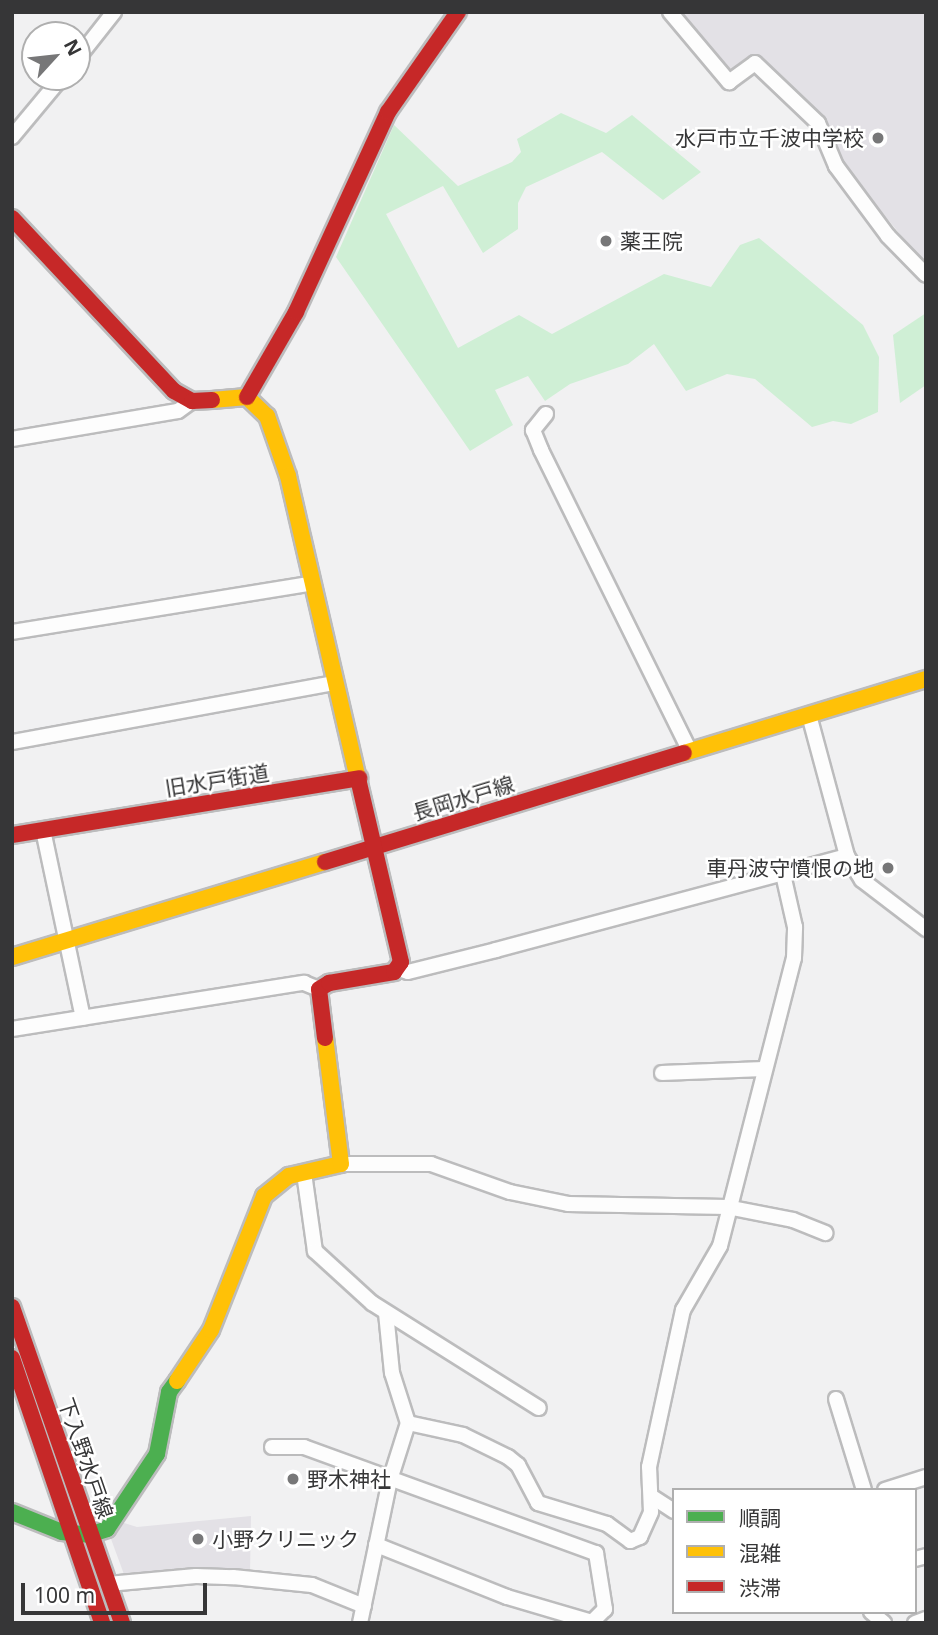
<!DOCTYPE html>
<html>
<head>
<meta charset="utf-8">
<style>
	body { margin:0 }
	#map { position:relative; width:938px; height:1635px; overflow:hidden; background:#f1f1f2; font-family:"Noto Sans","Noto Sans JP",sans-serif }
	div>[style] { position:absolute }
	.built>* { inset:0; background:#e3e1e6 }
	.green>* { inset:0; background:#cfefd5 }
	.roads { filter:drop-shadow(2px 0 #bcbcbd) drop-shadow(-2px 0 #bcbcbd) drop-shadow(0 2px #bcbcbd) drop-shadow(0 -2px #bcbcbd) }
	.street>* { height:14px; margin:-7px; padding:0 7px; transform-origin:7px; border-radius:7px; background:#fdfdfd }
	.fast>* { height:16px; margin:-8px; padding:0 8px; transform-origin:8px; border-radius:8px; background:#4caf50 }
	.slow>* { height:16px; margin:-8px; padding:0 8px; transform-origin:8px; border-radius:8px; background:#ffc107 }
	.jam>* { height:16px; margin:-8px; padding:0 8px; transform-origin:8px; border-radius:8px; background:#c62828 }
	.dots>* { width:19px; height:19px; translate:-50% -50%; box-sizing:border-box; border:4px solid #fff; border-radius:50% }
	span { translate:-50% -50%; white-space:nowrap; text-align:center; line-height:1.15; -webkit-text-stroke:5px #fff; paint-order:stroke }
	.poi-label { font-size:21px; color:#363637 }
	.right { translate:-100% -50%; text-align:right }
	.left { translate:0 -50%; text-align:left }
	.street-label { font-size:21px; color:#363637 }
	.frame { position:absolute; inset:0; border:14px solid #363637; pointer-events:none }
	.legend { position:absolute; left:672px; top:1488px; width:245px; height:126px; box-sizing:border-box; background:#fff; border:2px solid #afafaf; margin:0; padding:9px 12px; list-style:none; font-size:21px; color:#363637 }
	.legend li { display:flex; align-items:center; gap:14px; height:35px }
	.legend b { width:35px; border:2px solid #afafaf }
	.north { position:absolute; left:21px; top:21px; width:70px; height:70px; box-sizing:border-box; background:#fff; border:2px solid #afafaf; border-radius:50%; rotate:63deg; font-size:19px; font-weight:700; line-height:28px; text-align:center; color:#363637 }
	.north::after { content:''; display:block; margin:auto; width:24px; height:32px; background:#777778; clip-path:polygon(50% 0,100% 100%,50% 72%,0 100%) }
	.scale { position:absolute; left:21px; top:1583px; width:186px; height:32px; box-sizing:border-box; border:4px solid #363637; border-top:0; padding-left:9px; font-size:21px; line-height:24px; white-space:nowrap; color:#363637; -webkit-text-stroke:5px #fff; paint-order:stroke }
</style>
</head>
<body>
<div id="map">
	<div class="built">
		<i style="clip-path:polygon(675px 12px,926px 12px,926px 266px,755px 57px,729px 75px)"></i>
		<i style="clip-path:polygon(251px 1516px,250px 1574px,125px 1577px,111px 1539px,121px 1522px,137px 1527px)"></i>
	</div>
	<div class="green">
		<i style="clip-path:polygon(561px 113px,606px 133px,632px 115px,701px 172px,663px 200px,602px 152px,526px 187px,518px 203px,518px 229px,483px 253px,443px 186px,386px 214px,458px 348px,519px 315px,552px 334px,664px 274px,711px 287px,740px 245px,759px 238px,863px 325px,879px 357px,878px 412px,851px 424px,833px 421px,812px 427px,755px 379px,727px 374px,686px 391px,654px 344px,628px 364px,570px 384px,545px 401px,528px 376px,495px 390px,513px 425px,470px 451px,336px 257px,394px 125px,458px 186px,512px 162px,521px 152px,517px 139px)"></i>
		<i style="clip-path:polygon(926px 313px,926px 385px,900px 403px,893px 335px)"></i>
	</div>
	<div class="roads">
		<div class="street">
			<i style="left:670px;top:12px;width:92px;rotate:49.9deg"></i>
			<i style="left:729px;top:82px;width:32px;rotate:-36deg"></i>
			<i style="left:755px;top:63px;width:87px;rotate:43.6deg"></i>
			<i style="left:818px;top:123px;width:47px;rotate:67.3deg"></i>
			<i style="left:836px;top:166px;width:87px;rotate:53.4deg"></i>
			<i style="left:888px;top:236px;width:54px;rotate:45.7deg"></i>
			<i style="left:77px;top:59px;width:60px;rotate:-51.8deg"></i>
			<i style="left:12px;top:137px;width:78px;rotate:-50.2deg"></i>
			<i style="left:546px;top:414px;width:21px;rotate:129deg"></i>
			<i style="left:533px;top:430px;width:22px;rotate:68deg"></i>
			<i style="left:541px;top:450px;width:336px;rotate:63.7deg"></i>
			<i style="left:12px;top:439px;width:168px;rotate:-9.6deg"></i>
			<i style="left:178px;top:411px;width:17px;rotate:-36deg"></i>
			<i style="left:12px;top:632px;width:305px;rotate:-9.2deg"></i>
			<i style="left:809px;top:715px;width:146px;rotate:74.9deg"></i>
			<i style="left:847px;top:856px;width:28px;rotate:58deg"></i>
			<i style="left:862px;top:880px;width:81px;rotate:37.4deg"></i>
			<i style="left:12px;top:742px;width:328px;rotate:-10.4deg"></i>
			<i style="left:43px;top:830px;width:192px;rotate:78deg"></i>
			<i style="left:399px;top:969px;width:9px;rotate:18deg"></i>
			<i style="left:408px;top:972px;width:91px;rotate:-14deg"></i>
			<i style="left:496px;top:950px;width:363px;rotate:-15deg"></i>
			<i style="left:12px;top:1029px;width:296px;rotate:-9deg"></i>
			<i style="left:304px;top:983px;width:16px;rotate:22deg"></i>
			<i style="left:662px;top:1073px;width:101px;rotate:-2.3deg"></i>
			<i style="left:341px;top:1164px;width:90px"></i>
			<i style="left:431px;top:1164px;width:84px;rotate:19.5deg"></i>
			<i style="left:510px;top:1192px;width:59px;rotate:11.7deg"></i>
			<i style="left:568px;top:1204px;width:159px;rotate:1.1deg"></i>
			<i style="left:727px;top:1207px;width:67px;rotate:11.1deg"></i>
			<i style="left:793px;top:1220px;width:35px;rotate:22deg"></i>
			<i style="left:304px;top:1173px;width:79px;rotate:82deg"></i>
			<i style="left:315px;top:1251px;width:77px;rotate:42.4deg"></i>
			<i style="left:372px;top:1303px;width:197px;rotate:32.2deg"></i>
			<i style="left:836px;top:1399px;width:95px;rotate:72.9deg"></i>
			<i style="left:408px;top:1423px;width:56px;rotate:12.3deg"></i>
			<i style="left:463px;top:1435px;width:50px;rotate:26.1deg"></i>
			<i style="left:508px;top:1457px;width:13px;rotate:39deg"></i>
			<i style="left:518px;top:1465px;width:43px;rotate:62.2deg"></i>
			<i style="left:538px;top:1503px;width:72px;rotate:16.9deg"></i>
			<i style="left:607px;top:1524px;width:29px;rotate:36deg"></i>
			<i style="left:630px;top:1541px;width:11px;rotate:-22deg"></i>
			<i style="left:640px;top:1537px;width:27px;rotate:-66deg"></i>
			<i style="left:651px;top:1512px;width:45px;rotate:-92.5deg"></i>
			<i style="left:649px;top:1467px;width:161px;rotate:-77.8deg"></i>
			<i style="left:683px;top:1310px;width:74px;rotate:-60deg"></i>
			<i style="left:720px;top:1246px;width:297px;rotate:-75.6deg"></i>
			<i style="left:794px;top:958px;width:31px;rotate:-88deg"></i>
			<i style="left:795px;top:927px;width:58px;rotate:-102.8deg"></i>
			<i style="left:272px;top:1447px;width:32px"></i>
			<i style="left:304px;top:1447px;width:311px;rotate:20deg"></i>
			<i style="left:596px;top:1553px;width:57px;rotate:80.9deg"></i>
			<i style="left:605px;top:1609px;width:18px;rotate:135deg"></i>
			<i style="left:592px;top:1622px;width:89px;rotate:-163.6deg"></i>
			<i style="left:507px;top:1597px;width:141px;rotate:-158.3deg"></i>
			<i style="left:885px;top:1490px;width:43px;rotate:-17.6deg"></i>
			<i style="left:654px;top:1498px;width:24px;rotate:33deg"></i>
			<i style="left:915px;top:1559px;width:11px;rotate:-15deg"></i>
			<i style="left:108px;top:1584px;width:88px;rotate:-5.2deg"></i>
			<i style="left:196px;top:1576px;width:37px;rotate:2deg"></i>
			<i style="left:233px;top:1577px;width:79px;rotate:5.8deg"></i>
			<i style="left:312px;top:1585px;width:56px;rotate:22deg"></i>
			<i style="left:871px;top:1612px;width:17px;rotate:40deg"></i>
			<i style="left:360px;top:1623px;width:146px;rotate:-78.2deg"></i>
			<i style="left:390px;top:1480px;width:60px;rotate:-72.5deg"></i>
			<i style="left:408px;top:1423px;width:52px;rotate:-107.7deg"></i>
			<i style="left:392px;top:1373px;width:60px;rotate:-95.7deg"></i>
			<i style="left:915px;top:1623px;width:12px;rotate:-20deg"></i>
		</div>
		<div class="fast">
			<i style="left:12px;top:1512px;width:54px;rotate:21.8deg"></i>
			<i style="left:62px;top:1532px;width:27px;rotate:6deg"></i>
			<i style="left:89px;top:1535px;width:19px;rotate:-18deg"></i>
			<i style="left:107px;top:1529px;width:90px;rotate:-56.3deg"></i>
			<i style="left:157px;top:1454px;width:63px;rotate:-79deg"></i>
			<i style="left:169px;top:1392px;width:14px;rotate:-54deg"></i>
		</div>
		<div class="slow">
			<i style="left:212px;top:400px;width:35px;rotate:-5deg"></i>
			<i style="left:247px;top:397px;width:28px;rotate:44deg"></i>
			<i style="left:267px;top:416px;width:64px;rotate:70.7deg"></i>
			<i style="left:288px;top:476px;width:315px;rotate:77deg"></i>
			<i style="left:684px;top:753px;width:253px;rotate:-17deg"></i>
			<i style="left:12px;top:957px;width:327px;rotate:-16.9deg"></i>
			<i style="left:177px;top:1381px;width:61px;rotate:-56.3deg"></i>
			<i style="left:211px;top:1330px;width:144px;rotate:-68.4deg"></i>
			<i style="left:264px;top:1196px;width:32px;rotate:-39deg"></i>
			<i style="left:289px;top:1176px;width:53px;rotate:-13deg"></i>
			<i style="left:341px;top:1164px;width:127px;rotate:-97.2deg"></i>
		</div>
		<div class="jam">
			<i style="left:12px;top:218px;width:237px;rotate:46.9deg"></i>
			<i style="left:174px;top:391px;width:21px;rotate:29deg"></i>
			<i style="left:192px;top:401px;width:20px;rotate:-3deg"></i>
			<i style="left:247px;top:397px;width:98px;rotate:-60deg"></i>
			<i style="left:296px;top:312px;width:220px;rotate:-65.3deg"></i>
			<i style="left:388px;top:112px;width:122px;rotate:-55deg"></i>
			<i style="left:12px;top:835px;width:352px;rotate:-9.3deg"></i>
			<i style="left:325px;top:862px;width:375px;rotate:-16.9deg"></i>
			<i style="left:325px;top:1038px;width:49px;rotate:-97deg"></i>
			<i style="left:319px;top:989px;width:12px;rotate:-31deg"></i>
			<i style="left:329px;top:983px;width:66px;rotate:-9.6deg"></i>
			<i style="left:394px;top:972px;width:12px;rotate:-55deg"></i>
			<i style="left:401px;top:962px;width:184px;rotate:-103.2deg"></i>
			<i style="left:12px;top:1307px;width:335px;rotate:70.8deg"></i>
			<i style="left:12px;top:1358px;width:280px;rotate:71.2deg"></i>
		</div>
	</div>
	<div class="dots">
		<i style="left:878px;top:138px;background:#777778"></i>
		<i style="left:606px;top:241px;background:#777778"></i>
		<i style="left:888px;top:868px;background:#777778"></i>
		<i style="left:293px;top:1479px;background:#777778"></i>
		<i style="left:198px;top:1539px;background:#777778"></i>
	</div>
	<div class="poi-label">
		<span class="right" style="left:864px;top:138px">水戸市立千波中学校</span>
		<span class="left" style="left:620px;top:241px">薬王院</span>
		<span class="right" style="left:874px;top:868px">車丹波守憤恨の地</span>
		<span class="left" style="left:307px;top:1479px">野木神社</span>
		<span class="left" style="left:212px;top:1539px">小野クリニック</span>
	</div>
	<div class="street-label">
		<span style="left:217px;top:780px;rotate:-9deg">旧水戸街道</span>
		<span style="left:463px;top:798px;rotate:-17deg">長岡水戸線</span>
		<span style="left:86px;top:1458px;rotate:71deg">下入野水戸線</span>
	</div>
	<div class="frame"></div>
	<ul class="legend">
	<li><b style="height:9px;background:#4caf50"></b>順調</li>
	<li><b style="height:9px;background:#ffc107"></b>混雑</li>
	<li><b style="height:9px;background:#c62828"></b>渋滞</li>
	</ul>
	<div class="north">N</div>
	<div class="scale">100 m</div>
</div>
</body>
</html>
